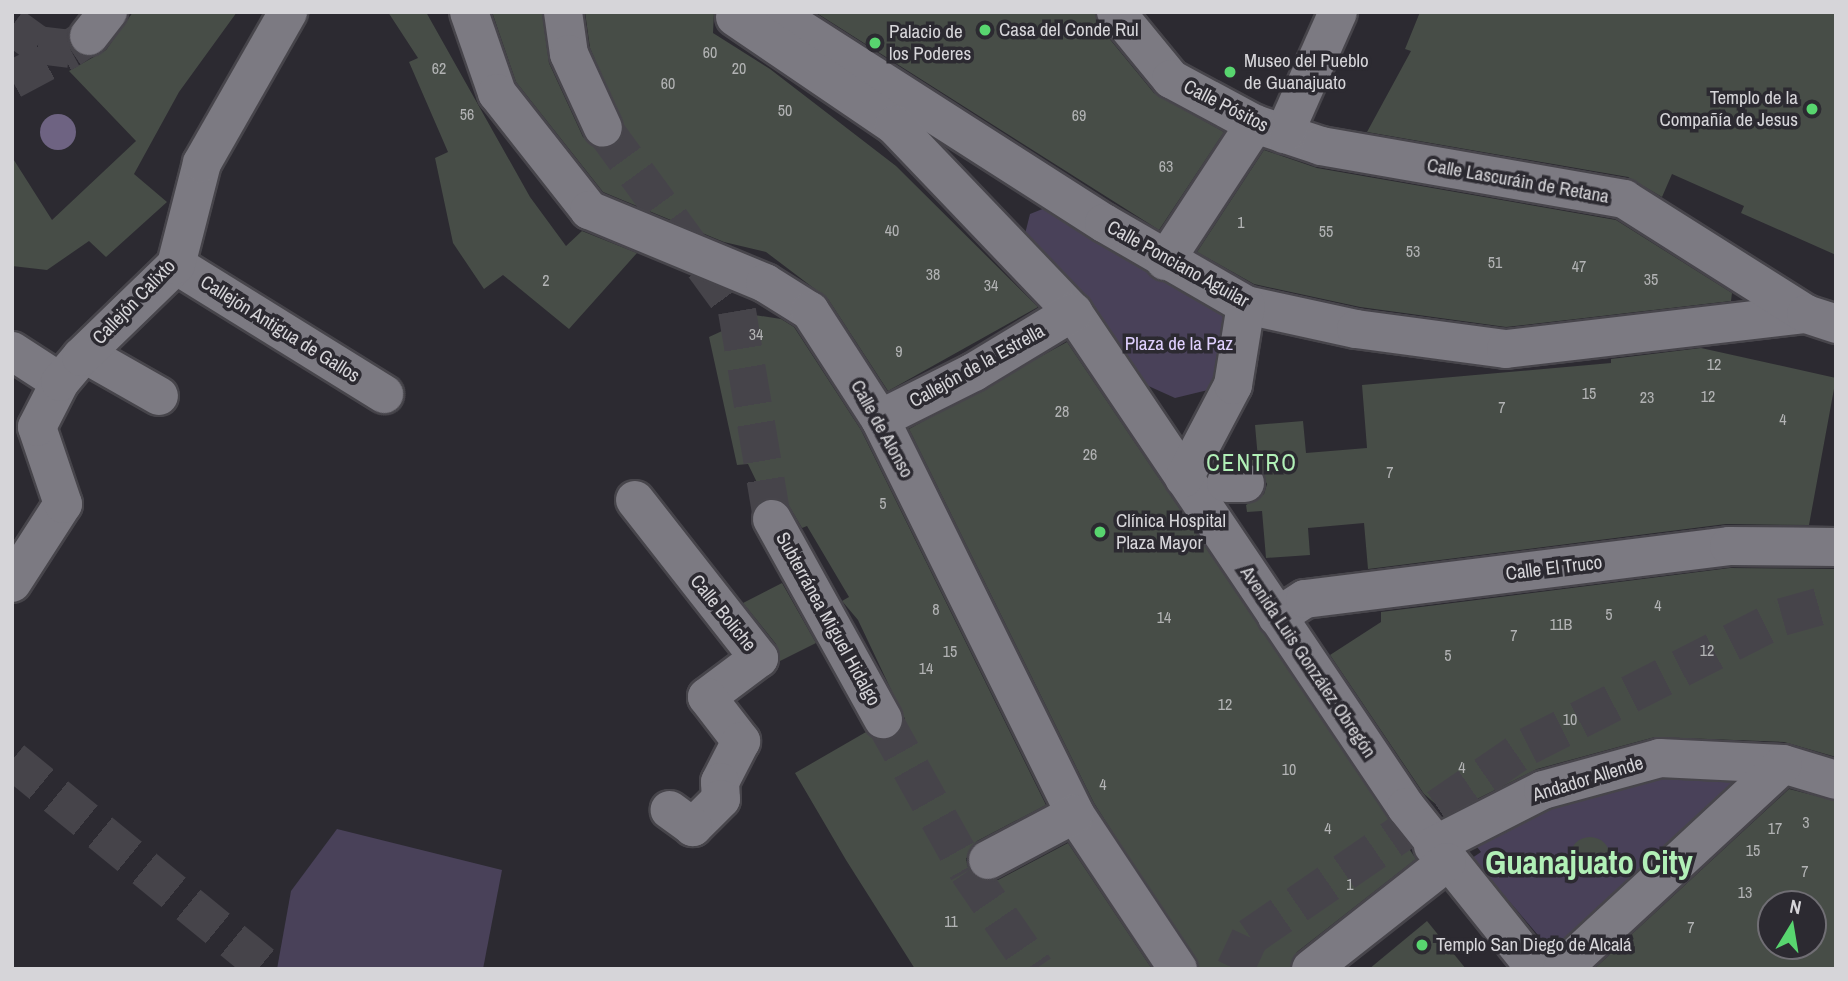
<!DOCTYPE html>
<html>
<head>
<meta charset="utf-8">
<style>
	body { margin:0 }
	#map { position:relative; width:1848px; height:981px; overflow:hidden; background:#2c2a31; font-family:"Archivo Narrow",sans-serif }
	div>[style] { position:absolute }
	.green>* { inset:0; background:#494159 }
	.water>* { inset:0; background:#6e6382 }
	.round { border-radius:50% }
	.building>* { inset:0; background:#474d47 }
	.minor-tunnel>* { height:38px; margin-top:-19px; transform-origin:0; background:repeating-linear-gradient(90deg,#46444a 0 38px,transparent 0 57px) }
	.roads { filter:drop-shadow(2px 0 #47454b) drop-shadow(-2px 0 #47454b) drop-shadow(0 2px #47454b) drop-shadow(0 -2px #47454b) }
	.minor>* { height:38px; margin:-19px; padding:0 19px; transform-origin:19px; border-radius:19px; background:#7c7a82 }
	.dots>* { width:19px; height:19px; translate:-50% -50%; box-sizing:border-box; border:4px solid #2c2a31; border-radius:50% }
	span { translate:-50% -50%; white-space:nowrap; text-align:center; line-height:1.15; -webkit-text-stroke:7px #2c2a31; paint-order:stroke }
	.number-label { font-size:16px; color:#b2b3b4 }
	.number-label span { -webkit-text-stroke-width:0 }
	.poi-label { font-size:19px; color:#d6d5d9 }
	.left { translate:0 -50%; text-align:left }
	.right { translate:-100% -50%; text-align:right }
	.street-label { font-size:19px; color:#d6d5d9 }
	.park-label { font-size:19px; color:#e0d1ff }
	.quarter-label { font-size:23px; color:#b1f0b7; letter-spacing:2px }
	.town-label { font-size:33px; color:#b1f0b7; font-weight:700 }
	.frame { position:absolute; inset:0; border:14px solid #d6d5d9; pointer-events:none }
	.north { position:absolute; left:1757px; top:890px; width:70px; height:70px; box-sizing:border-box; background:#2c2a31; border:2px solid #706e74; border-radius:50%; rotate:11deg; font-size:19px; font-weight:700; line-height:28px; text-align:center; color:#d6d5d9 }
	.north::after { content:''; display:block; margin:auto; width:24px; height:32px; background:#58d56f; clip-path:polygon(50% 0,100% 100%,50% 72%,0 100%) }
</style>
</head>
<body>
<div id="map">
	<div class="green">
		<i style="clip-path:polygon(1050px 206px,1221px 310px,1234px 344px,1208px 390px,1175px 398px,1144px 384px,1025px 234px,1030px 214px)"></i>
		<i style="clip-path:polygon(1645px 769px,1738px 771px,1744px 786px,1556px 956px,1472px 858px,1481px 852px,1469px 837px)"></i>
		<i style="clip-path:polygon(337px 829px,502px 870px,483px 969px,277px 969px,291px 891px)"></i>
	</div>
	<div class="water">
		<i class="round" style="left:40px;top:114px;width:36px;height:36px"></i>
	</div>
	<div class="building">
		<i style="clip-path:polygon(133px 12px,237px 12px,179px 92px,134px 174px,167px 202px,106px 257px,89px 241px,47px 270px,12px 266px,12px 157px,52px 220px,136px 141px,69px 71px,106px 50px)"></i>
		<i style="clip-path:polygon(388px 12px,426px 12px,530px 197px,566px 246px,582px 231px,637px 253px,569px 329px,503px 275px,484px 289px,453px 243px,435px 158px,448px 152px,409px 62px,418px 58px)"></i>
		<i style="clip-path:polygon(492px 12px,542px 12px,549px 63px,583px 137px,602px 150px,620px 141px,625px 129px,590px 48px,585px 12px,714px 12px,713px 33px,770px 69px,896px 166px,1038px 307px,888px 391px,828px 299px,766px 252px,724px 242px,603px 192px,516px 82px)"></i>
		<i style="clip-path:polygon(815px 12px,1095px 12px,1099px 26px,1154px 93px,1224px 132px,1159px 230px)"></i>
		<i style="clip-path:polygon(1420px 12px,1836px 12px,1836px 255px,1741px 213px,1744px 206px,1672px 174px,1662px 197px,1628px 177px,1367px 132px,1411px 51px,1405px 49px)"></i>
		<i style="clip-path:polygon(1264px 150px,1317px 168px,1616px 220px,1732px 293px,1731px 301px,1506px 327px,1360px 307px,1254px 284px,1197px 252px)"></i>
		<i style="clip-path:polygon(748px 314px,781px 319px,794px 327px,861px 430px,1046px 805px,977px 841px,966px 859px,969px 871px,977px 879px,998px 880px,1068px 843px,1152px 969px,915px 969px,846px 860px,795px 773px,866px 732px,882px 741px,893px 738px,905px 719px,858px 620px,842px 601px,849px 597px,807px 526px,802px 528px,785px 499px,765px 499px,748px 464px,737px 465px,709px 337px,746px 320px)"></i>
		<i style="clip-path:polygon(1067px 342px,1416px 859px,1297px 952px,1290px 969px,1200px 969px,1094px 803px,909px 429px)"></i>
		<i style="clip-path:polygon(1701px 348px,1836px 378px,1809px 525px,1726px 524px,1368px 569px,1364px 523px,1308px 528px,1310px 555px,1266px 558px,1262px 511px,1247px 512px,1246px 505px,1264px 494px,1267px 484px,1256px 464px,1243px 461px,1258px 459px,1255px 425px,1303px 421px,1306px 453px,1367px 448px,1362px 385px,1611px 363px,1611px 359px)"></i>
		<i style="clip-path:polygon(1730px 568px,1836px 569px,1836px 757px,1784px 742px,1655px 737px,1537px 769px,1447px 814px,1424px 794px,1330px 655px,1381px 622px,1381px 612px)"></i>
		<i style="clip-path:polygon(782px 583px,816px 643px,780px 661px,776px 644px,743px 603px)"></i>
		<i style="clip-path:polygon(evenodd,1789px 789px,1836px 801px,1836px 969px,1594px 969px,1789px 789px,1771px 904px,1813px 904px,1813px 946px,1771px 946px,1771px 904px)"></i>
		<i class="round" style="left:1570px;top:837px;width:40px;height:40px"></i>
		<i style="clip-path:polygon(1427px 921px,1466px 969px,1369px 969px)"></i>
	</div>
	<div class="minor-tunnel">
		<i style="left:12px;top:26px;width:32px;rotate:36deg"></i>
		<i style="left:38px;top:45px;width:32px;rotate:7deg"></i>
		<i style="left:70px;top:49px;width:23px;rotate:-34deg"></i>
		<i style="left:12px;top:80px;width:66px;rotate:-28.1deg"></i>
		<i style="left:603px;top:128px;width:227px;rotate:53.8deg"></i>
		<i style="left:737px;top:311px;width:211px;rotate:80.4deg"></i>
		<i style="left:883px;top:719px;width:174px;rotate:60.8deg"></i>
		<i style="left:968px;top:871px;width:119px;rotate:55.6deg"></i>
		<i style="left:12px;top:760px;width:330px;rotate:39.3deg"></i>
		<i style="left:1235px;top:969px;width:35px;rotate:-65deg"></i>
		<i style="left:1250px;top:937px;width:337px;rotate:-34.5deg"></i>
		<i style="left:1528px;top:746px;width:285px;rotate:-26.9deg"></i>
		<i style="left:1782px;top:617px;width:56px;rotate:-15.5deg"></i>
	</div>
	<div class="roads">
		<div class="minor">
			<i style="left:469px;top:12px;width:86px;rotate:70.9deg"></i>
			<i style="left:497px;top:93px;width:149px;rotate:51.8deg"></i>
			<i style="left:589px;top:210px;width:191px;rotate:22.5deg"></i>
			<i style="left:765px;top:283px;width:53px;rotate:31.9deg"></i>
			<i style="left:810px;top:311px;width:129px;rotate:57.1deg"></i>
			<i style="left:880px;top:419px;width:441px;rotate:63.7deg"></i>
			<i style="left:1075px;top:814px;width:186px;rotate:56.4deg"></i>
			<i style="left:563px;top:12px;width:42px;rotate:81.9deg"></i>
			<i style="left:569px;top:54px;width:81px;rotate:65.3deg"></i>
			<i style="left:774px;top:12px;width:392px;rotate:32.6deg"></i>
			<i style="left:1104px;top:223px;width:164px;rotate:30deg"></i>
			<i style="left:1246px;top:305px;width:113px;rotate:12.3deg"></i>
			<i style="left:1356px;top:329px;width:151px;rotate:7.6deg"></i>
			<i style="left:1506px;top:349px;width:302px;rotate:-6.7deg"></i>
			<i style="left:1116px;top:12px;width:87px;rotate:50.6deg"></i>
			<i style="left:1171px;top:79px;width:95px;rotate:28.2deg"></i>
			<i style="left:1255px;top:124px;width:70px;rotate:18.4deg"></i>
			<i style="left:1321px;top:146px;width:308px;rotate:9.9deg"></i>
			<i style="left:1624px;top:199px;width:215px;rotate:32.3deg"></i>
			<i style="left:1806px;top:314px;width:32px;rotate:18deg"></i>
			<i style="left:735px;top:17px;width:192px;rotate:34.2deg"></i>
			<i style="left:894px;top:125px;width:259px;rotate:46.3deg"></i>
			<i style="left:1073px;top:312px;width:597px;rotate:56.07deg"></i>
			<i style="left:1406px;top:807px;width:208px;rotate:51.3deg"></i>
			<i style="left:89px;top:36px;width:31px;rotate:-52deg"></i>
			<i style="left:1284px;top:134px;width:133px;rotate:-66.1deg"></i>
			<i style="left:1165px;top:261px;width:164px;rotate:-56.7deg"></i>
			<i style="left:176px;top:265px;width:245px;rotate:31.8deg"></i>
			<i style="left:12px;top:351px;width:57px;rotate:32.9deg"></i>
			<i style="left:85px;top:354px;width:85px;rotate:29.6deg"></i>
			<i style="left:880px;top:419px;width:105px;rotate:-26.6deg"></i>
			<i style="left:974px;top:372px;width:116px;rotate:-31.2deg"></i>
			<i style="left:1184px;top:478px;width:105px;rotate:-62.2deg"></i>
			<i style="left:1233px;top:385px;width:81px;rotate:-80.8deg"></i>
			<i style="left:1226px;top:483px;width:19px"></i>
			<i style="left:635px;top:500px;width:201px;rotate:51.9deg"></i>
			<i style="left:759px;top:658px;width:65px;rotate:143.1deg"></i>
			<i style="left:707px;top:697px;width:56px;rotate:52.3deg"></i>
			<i style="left:741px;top:741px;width:46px;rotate:117.1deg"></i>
			<i style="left:720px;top:782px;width:17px;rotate:87deg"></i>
			<i style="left:721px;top:799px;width:40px;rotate:135deg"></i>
			<i style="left:693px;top:827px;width:29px;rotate:-144deg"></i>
			<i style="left:772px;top:519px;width:229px;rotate:61deg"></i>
			<i style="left:12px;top:583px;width:94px;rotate:-57.2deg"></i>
			<i style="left:63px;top:504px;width:81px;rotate:-108.7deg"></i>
			<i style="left:37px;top:427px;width:51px;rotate:-62.9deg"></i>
			<i style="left:60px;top:382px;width:33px;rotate:-50deg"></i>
			<i style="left:81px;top:357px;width:132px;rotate:-44.1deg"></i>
			<i style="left:176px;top:265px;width:105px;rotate:-75.7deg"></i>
			<i style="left:202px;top:163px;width:174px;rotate:-60.3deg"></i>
			<i style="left:1277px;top:617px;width:33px;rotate:-33deg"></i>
			<i style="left:1305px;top:599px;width:427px;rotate:-7.1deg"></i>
			<i style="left:1729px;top:546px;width:107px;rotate:0.5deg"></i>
			<i style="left:1433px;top:846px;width:123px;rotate:-27deg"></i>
			<i style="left:1543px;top:790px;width:121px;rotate:-15.3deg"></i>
			<i style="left:1660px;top:758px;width:123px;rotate:2.8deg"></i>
			<i style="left:1783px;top:764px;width:55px;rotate:16.8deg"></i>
			<i style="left:988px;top:860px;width:98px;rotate:-27.9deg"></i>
			<i style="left:1311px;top:969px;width:173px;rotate:-38.2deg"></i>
			<i style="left:1562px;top:969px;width:301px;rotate:-42.8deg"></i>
		</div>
	</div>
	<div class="dots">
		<i style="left:985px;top:30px;background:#58d56f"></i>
		<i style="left:875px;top:43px;background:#58d56f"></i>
		<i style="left:1230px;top:72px;background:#58d56f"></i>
		<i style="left:1812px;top:109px;background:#58d56f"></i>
		<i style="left:1100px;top:532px;background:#58d56f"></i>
		<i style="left:1422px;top:945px;background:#58d56f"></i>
	</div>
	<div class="number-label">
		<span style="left:710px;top:52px">60</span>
		<span style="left:439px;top:68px">62</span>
		<span style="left:739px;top:68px">20</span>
		<span style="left:668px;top:83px">60</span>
		<span style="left:785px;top:110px">50</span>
		<span style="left:467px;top:114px">56</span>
		<span style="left:1079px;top:115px">69</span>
		<span style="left:1166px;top:166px">63</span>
		<span style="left:1241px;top:222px">1</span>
		<span style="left:892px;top:230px">40</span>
		<span style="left:1326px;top:231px">55</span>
		<span style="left:1413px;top:251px">53</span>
		<span style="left:1495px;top:262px">51</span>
		<span style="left:1579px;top:266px">47</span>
		<span style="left:933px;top:274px">38</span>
		<span style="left:1651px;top:279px">35</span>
		<span style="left:546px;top:280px">2</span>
		<span style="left:991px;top:285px">34</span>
		<span style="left:756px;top:334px">34</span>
		<span style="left:899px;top:351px">9</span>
		<span style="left:1714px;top:364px">12</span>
		<span style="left:1589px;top:393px">15</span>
		<span style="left:1708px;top:396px">12</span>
		<span style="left:1647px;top:397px">23</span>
		<span style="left:1502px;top:407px">7</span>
		<span style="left:1062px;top:411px">28</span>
		<span style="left:1783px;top:419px">4</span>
		<span style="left:1090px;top:454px">26</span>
		<span style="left:1390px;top:472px">7</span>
		<span style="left:883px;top:503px">5</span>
		<span style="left:1658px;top:605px">4</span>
		<span style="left:936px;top:609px">8</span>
		<span style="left:1609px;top:614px">5</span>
		<span style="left:1164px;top:617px">14</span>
		<span style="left:1561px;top:624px">11B</span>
		<span style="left:1514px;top:635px">7</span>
		<span style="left:1707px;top:650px">12</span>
		<span style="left:950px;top:651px">15</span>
		<span style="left:1448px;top:655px">5</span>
		<span style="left:926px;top:668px">14</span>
		<span style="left:1225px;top:704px">12</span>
		<span style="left:1570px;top:719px">10</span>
		<span style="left:1462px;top:767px">4</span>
		<span style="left:1289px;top:769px">10</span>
		<span style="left:1103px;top:784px">4</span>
		<span style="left:1806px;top:822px">3</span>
		<span style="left:1328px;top:828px">4</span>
		<span style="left:1775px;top:828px">17</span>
		<span style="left:1753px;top:850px">15</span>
		<span style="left:1805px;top:871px">7</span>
		<span style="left:1350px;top:884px">1</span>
		<span style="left:1745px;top:892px">13</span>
		<span style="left:951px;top:921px">11</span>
		<span style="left:1691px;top:927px">7</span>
	</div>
	<div class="poi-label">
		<span class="left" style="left:999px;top:30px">Casa del Conde Rul</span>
		<span class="left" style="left:889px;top:43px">Palacio de<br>los Poderes</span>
		<span class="left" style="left:1244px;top:72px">Museo del Pueblo<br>de Guanajuato</span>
		<span class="right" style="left:1798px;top:109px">Templo de la<br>Compañía de Jesus</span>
		<span class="left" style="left:1116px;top:532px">Clínica Hospital<br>Plaza Mayor</span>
		<span class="left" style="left:1436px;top:945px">Templo San Diego de Alcalá</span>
	</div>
	<div class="street-label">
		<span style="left:1226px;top:106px;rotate:27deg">Calle Pósitos</span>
		<span style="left:1518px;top:181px;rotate:10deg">Calle Lascuráin de Retana</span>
		<span style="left:1178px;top:264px;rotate:29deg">Calle Ponciano Aguilar</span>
		<span style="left:134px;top:302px;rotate:-46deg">Callejón Calixto</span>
		<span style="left:280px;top:329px;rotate:32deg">Callejón Antigua de Gallos</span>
		<span style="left:977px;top:366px;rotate:-29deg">Callejón de la Estrella</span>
		<span style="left:882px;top:429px;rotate:61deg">Calle de Alonso</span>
		<span style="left:1554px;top:568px;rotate:-7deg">Calle El Truco</span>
		<span style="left:723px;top:613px;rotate:51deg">Calle Boliche</span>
		<span style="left:828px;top:619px;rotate:61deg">Subterránea Miguel Hidalgo</span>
		<span style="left:1308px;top:662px;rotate:56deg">Avenida Luis González Obregón</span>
		<span style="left:1588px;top:779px;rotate:-17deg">Andador Allende</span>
	</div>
	<div class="park-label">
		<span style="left:1179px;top:344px">Plaza de la Paz</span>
	</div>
	<div class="quarter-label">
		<span style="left:1252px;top:463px">CENTRO</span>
	</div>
	<div class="town-label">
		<span style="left:1589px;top:863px">Guanajuato City</span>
	</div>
	<div class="frame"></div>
	<div class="north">N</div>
</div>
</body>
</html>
